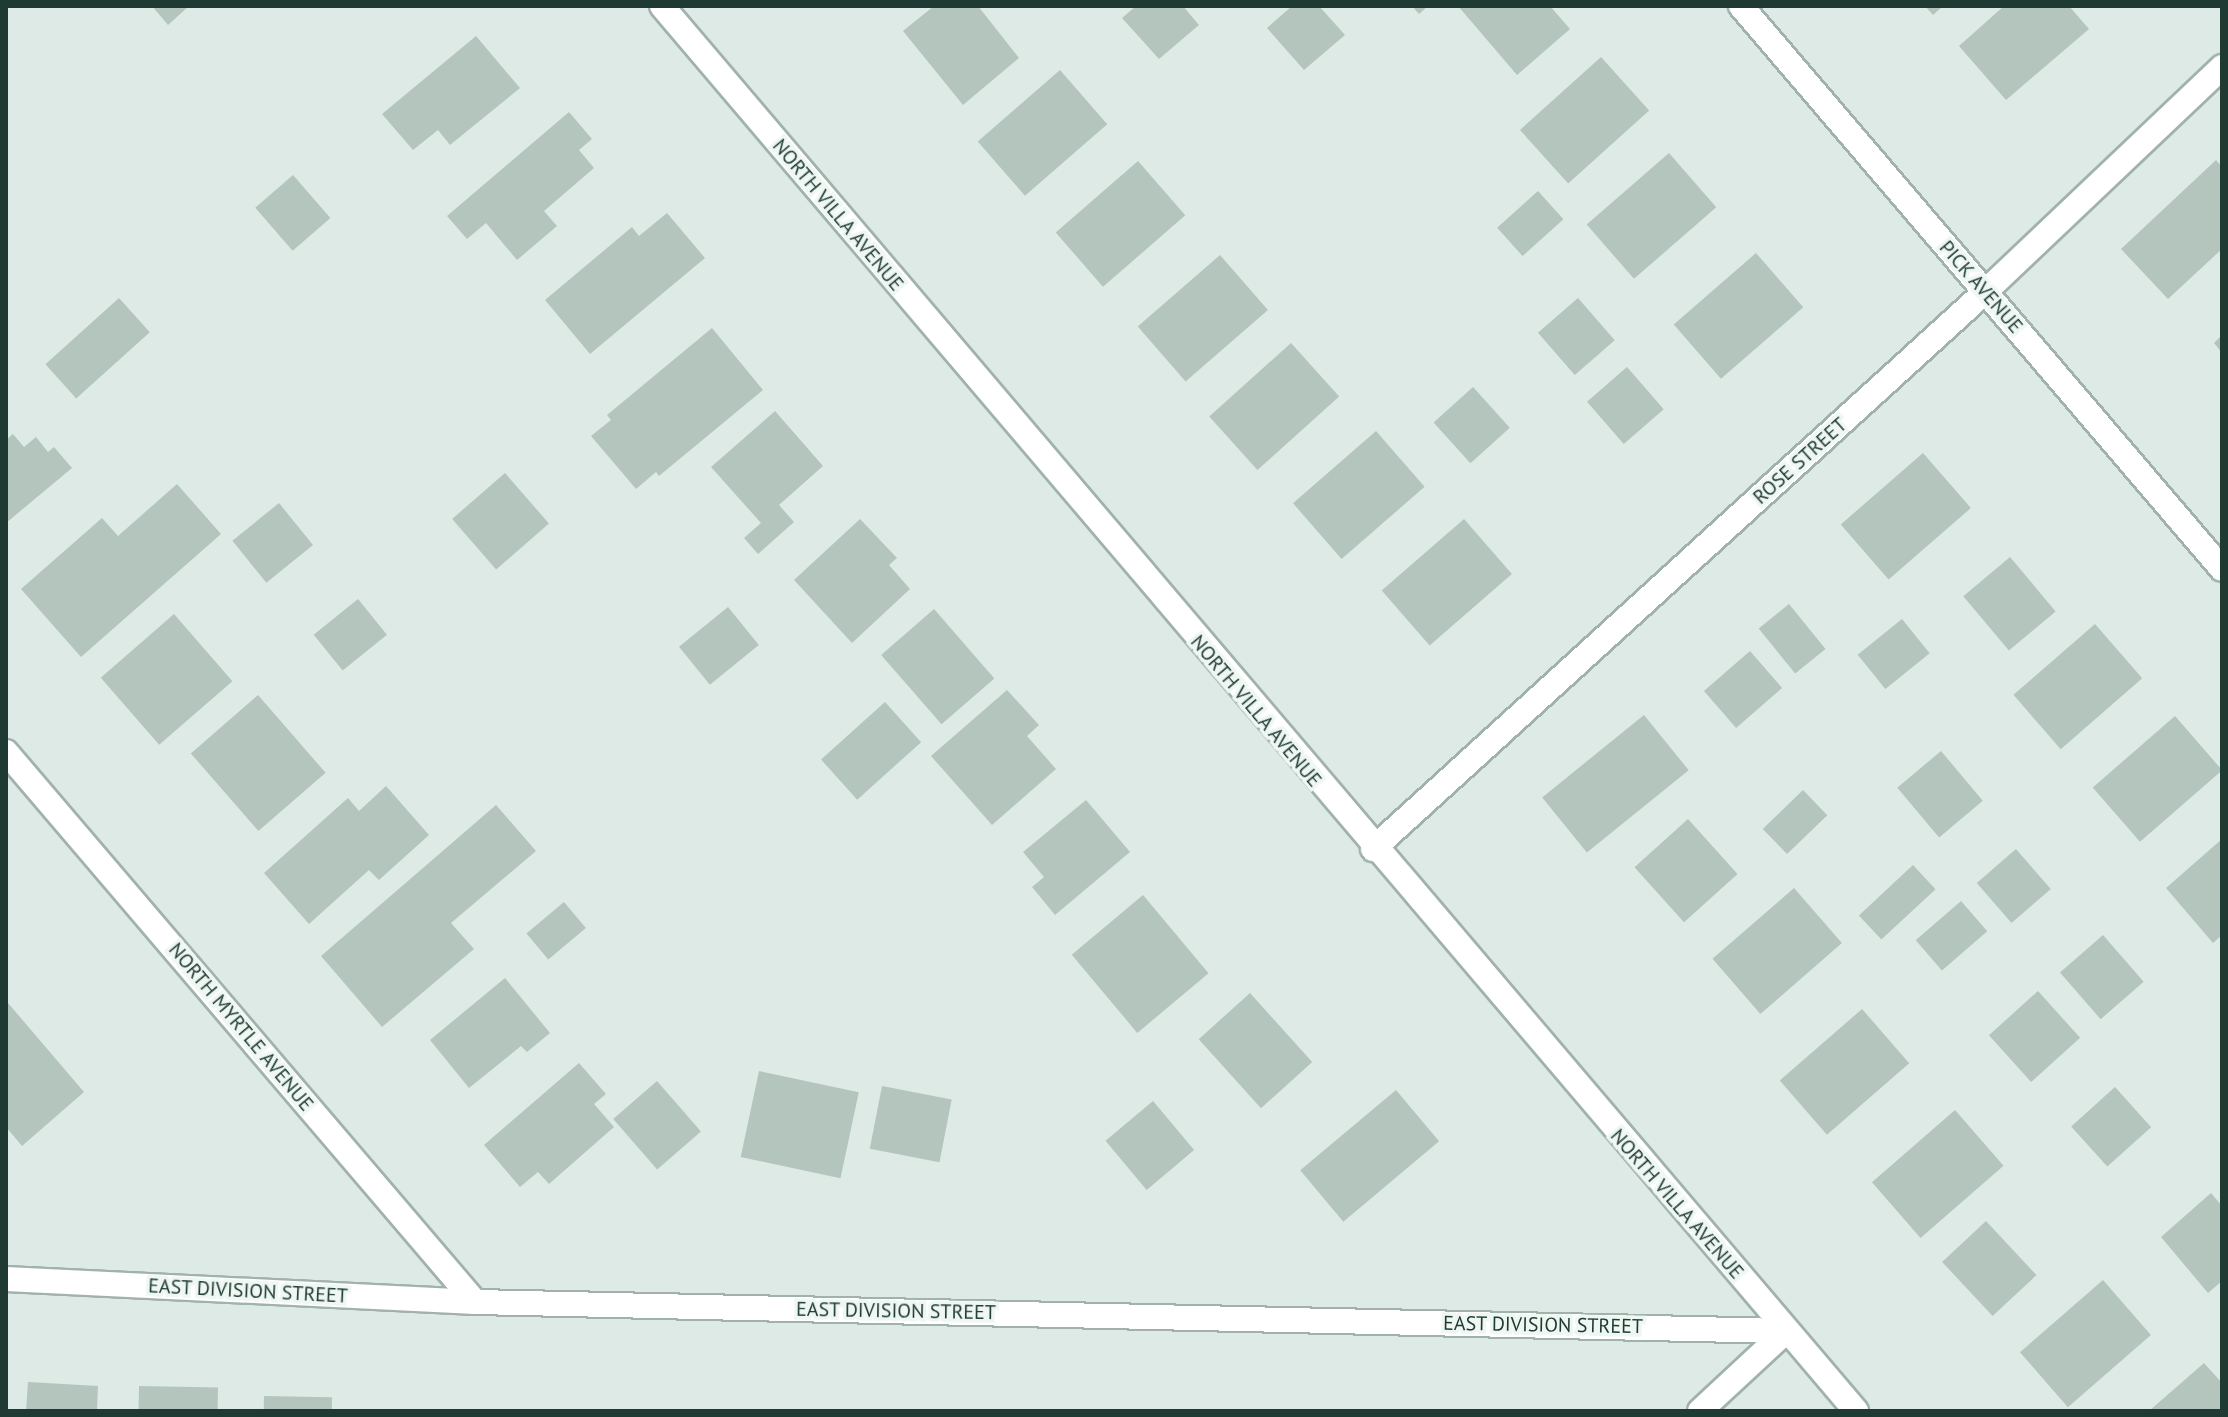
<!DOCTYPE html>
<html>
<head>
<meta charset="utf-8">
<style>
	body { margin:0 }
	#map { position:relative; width:2228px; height:1417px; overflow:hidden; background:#deeae5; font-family:"PT Sans",sans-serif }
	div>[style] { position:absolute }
	.building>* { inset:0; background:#b4c5be; transform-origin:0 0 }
	.roads { filter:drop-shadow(2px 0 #a1b2ac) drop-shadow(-2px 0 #a1b2ac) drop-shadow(0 2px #a1b2ac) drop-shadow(0 -2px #a1b2ac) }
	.minor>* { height:24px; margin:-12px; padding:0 12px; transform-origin:12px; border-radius:12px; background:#fff }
	.tertiary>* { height:24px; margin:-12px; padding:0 12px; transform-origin:12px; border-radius:12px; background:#fff }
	span { translate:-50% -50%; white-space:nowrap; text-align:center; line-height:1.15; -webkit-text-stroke:7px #eff7f3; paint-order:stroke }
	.street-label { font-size:20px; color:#1f3a33 }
	.frame { position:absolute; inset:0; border:8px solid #1f3a33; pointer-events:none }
</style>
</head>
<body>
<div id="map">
	<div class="building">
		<i style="clip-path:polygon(152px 6px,189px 6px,168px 25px)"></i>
		<i style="clip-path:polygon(934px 6px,978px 6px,1019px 58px,963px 105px,903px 31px)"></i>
		<i style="clip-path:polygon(1136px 6px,1183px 6px,1199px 25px,1159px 59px,1122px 18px)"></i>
		<i style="clip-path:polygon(1292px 6px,1319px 6px,1345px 35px,1304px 70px,1267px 28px)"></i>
		<i style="clip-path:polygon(1412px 6px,1428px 6px,1419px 14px)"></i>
		<i style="clip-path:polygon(1458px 6px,1550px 6px,1570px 29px,1517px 75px)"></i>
		<i style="clip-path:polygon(1925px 6px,1943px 6px,1933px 15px)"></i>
		<i style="clip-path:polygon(2004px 6px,2069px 6px,2089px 29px,2006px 100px,1959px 46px)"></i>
		<i style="clip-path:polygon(476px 36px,520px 88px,450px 145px,438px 130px,413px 150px,382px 114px)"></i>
		<i style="left:1601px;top:57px;width:72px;height:109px;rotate:48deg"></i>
		<i style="left:1060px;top:70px;width:72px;height:109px;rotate:49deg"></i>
		<i style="clip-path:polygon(569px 112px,592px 139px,579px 150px,594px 168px,544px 211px,557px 226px,517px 260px,486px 223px,467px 239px,447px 216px)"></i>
		<i style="left:1669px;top:153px;width:72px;height:109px;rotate:49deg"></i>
		<i style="clip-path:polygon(2216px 160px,2222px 167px,2222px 249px,2168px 299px,2121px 249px)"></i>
		<i style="left:1138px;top:161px;width:72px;height:109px;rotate:49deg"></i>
		<i style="left:293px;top:175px;width:57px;height:50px;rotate:49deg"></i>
		<i style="left:1538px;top:191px;width:38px;height:55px;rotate:48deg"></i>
		<i style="clip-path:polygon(667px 213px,705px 258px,590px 354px,545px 300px,632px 227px,639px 236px)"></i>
		<i style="left:1756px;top:253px;width:72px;height:109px;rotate:49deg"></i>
		<i style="left:1220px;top:255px;width:73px;height:109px;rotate:49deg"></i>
		<i style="left:119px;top:298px;width:46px;height:99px;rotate:48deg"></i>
		<i style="left:1578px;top:298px;width:56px;height:53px;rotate:49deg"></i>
		<i style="clip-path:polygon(712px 328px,763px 390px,659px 476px,656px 472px,636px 489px,591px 436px,611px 420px,607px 415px)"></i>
		<i style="clip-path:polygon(2222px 335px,2222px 353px,2214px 343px)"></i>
		<i style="left:1291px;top:343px;width:72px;height:110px;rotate:48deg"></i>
		<i style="left:1627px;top:367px;width:56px;height:53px;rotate:49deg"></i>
		<i style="left:1473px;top:387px;width:55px;height:53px;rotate:48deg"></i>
		<i style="clip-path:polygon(775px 411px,823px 466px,779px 505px,794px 522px,758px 554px,744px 538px,761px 523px,711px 467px)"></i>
		<i style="left:1376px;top:431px;width:74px;height:110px;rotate:49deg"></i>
		<i style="clip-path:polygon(13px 434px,24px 447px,36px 437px,48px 452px,54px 447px,72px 468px,6px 523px,6px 440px)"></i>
		<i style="left:1923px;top:453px;width:73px;height:109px;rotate:49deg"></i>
		<i style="left:505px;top:473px;width:67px;height:70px;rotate:49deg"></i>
		<i style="clip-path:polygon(177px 484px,221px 534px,81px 657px,21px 589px,102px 518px,118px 536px)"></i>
		<i style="left:279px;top:503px;width:54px;height:60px;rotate:51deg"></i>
		<i style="clip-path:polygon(860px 519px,897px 558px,889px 565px,910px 589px,852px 643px,794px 580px)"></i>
		<i style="left:1464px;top:519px;width:73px;height:109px;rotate:49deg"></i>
		<i style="left:2010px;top:557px;width:71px;height:61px;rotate:50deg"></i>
		<i style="left:358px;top:599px;width:46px;height:57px;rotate:51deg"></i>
		<i style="left:1789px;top:604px;width:58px;height:39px;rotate:51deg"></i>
		<i style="left:728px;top:607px;width:49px;height:63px;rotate:51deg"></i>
		<i style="left:934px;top:609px;width:92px;height:70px;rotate:49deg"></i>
		<i style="left:174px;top:614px;width:89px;height:97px;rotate:49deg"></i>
		<i style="left:1902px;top:619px;width:44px;height:57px;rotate:51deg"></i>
		<i style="left:2095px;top:624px;width:72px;height:108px;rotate:49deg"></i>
		<i style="left:1750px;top:651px;width:49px;height:61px;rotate:49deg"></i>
		<i style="clip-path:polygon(1007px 690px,1039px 725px,1027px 736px,1056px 769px,992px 825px,931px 756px)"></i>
		<i style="left:258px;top:695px;width:103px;height:89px;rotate:49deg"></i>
		<i style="left:885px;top:702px;width:54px;height:86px;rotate:48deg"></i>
		<i style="left:1644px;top:715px;width:71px;height:131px;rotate:51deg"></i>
		<i style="left:2175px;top:716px;width:72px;height:109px;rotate:49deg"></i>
		<i style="left:1941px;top:751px;width:65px;height:57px;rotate:50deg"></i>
		<i style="clip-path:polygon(386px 786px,429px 835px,379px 880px,369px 870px,309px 924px,264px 873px,348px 798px,359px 811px)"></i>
		<i style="left:1803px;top:790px;width:35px;height:56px;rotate:46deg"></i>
		<i style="clip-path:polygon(1086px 800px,1130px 852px,1055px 915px,1032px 887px,1044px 877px,1023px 852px)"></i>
		<i style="clip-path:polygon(496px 805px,536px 851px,451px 923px,474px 949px,382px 1027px,321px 956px)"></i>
		<i style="left:1688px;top:819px;width:74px;height:72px;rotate:48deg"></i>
		<i style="clip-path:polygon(2222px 839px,2222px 935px,2213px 943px,2166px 888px)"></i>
		<i style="left:2016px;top:849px;width:53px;height:52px;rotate:49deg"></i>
		<i style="left:1913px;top:865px;width:33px;height:74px;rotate:47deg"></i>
		<i style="left:1794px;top:888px;width:73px;height:108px;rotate:49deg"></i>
		<i style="left:1143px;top:895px;width:102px;height:93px;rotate:50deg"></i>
		<i style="left:1961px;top:901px;width:40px;height:60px;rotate:49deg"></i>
		<i style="left:564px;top:902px;width:34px;height:49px;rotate:50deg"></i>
		<i style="left:2103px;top:935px;width:62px;height:57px;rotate:49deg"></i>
		<i style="clip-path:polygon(505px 978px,550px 1033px,527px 1052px,521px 1046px,469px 1088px,430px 1040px)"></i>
		<i style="left:2038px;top:991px;width:63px;height:66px;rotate:48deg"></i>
		<i style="left:1250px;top:993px;width:93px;height:69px;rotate:48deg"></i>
		<i style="clip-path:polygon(8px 1003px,84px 1092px,22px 1146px,6px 1127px)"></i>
		<i style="left:1862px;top:1009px;width:72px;height:109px;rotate:49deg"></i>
		<i style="clip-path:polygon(579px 1063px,606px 1094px,594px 1104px,614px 1127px,549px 1184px,538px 1172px,520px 1187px,484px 1145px)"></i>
		<i style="left:759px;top:1071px;width:102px;height:88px;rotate:12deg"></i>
		<i style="left:657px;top:1081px;width:67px;height:58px;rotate:49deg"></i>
		<i style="left:882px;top:1086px;width:71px;height:64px;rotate:11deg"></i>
		<i style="left:2115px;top:1087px;width:54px;height:59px;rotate:48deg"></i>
		<i style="left:1396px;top:1090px;width:67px;height:125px;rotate:50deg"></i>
		<i style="left:1153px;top:1101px;width:64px;height:62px;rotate:50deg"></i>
		<i style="left:1955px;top:1110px;width:74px;height:110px;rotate:49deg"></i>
		<i style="clip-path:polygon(2211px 1193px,2222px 1206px,2222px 1281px,2208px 1293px,2161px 1237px)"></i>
		<i style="left:1986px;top:1221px;width:74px;height:60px;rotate:47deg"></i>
		<i style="left:2103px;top:1280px;width:73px;height:110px;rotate:49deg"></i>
		<i style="clip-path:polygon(2204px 1363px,2222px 1383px,2222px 1411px,2149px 1411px)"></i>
		<i style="clip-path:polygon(28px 1382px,98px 1386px,97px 1411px,26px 1411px)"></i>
		<i style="left:139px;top:1386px;width:79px;height:25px;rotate:1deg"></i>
		<i style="left:264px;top:1396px;width:68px;height:15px;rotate:1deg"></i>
	</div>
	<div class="roads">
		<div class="minor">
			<i style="left:1741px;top:6px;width:740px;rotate:49.49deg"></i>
			<i style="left:6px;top:752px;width:723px;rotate:49.54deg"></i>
			<i style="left:1373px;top:849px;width:828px;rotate:-42.31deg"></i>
			<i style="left:1985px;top:292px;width:327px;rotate:-43.5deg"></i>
			<i style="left:6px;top:1279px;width:470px;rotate:2.8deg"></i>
			<i style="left:475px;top:1302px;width:1311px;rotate:1.27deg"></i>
			<i style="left:1700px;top:1411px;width:117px;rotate:-42.9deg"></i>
		</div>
		<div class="tertiary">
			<i style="left:662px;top:6px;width:1844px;rotate:49.64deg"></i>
		</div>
	</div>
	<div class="street-label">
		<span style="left:838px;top:215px;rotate:50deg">NORTH VILLA AVENUE</span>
		<span style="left:1981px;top:287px;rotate:49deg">PICK AVENUE</span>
		<span style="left:1800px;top:461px;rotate:-42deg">ROSE STREET</span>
		<span style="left:1256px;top:711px;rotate:50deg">NORTH VILLA AVENUE</span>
		<span style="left:241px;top:1027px;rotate:50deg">NORTH MYRTLE AVENUE</span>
		<span style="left:1677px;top:1204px;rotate:49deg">NORTH VILLA AVENUE</span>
		<span style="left:248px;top:1291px;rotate:3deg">EAST DIVISION STREET</span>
		<span style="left:896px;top:1311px;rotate:1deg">EAST DIVISION STREET</span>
		<span style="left:1543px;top:1325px;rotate:1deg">EAST DIVISION STREET</span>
	</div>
	<div class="frame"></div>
</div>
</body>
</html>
